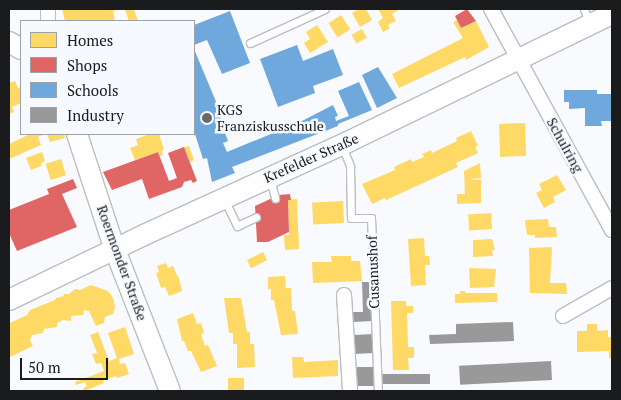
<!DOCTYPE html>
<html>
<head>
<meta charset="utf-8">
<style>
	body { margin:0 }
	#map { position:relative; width:621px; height:400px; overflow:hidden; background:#f8fafd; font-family:"PT Serif",serif }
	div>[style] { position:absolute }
	.homes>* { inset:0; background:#ffd966; transform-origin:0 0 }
	.shops>* { inset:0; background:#e06666 }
	.schools>* { inset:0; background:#6fa8dc }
	.industry>* { inset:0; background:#999; transform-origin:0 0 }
	.roads { filter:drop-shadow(1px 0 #bbbec0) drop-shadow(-1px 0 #bbbec0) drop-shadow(0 1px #bbbec0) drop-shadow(0 -1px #bbbec0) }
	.lane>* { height:7px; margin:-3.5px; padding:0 3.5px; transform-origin:3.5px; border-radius:3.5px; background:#fefeff }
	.street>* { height:14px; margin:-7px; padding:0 7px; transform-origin:7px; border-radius:7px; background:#fefeff }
	.secondary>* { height:20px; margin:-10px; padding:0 10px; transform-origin:10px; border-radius:10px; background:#fefeff }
	.dots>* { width:14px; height:14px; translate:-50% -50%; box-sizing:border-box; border:2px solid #f6faff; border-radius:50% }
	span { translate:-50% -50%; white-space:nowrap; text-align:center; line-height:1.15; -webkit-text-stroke:5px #f6faff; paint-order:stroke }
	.poi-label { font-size:14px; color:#191b1d }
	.left { translate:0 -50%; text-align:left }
	.street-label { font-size:14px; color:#191b1d }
	.frame { position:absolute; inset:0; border:10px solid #191b1d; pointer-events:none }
	.legend { position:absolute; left:20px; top:20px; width:175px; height:115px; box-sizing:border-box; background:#f6faff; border:1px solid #9ea1a5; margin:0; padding:6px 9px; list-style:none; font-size:15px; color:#191b1d }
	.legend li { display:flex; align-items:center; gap:10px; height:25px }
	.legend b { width:25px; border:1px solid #9ea1a5 }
	.scale { position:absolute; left:20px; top:358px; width:88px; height:22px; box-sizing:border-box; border:2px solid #191b1d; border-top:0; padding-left:6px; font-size:15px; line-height:18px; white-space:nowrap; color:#191b1d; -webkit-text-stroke:4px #f6faff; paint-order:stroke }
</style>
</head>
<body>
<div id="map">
	<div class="homes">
		<i style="clip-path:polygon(62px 9px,118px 9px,118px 10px,113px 11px,115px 21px,65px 21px)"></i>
		<i style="clip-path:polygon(138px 9px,134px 10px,138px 21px,129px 21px,125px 10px)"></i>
		<i style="clip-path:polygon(359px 9px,366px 9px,372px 20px,360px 27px,352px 13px)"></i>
		<i style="clip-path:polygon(378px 9px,400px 9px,392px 14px,396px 21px,388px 25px,390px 28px,383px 32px,378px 22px,383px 18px)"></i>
		<i style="left:341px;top:15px;width:17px;height:15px;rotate:57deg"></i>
		<i style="clip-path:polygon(457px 20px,461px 28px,476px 21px,489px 47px,466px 60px,465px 57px,399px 88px,392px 74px,463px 38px,453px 22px)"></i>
		<i style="clip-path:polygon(317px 25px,328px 42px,310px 53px,304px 43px,310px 39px,306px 32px)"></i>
		<i style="left:362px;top:29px;width:10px;height:12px;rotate:61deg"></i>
		<i style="clip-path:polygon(15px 81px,18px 88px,21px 87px,21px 103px,12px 107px,14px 112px,9px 114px,9px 83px)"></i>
		<i style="left:525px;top:123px;width:33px;height:26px;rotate:88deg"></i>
		<i style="clip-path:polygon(471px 131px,478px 146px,475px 147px,478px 153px,456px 163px,458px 167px,386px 200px,385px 198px,372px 204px,362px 184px,395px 170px,394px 167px,411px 159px,412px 162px,424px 157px,422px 154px,431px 150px,432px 153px,457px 141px,456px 138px)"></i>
		<i style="clip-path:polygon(30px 134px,45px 134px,38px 137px,41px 145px,9px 159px,9px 144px)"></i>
		<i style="clip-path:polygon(47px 134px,64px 134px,65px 138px,50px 142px)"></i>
		<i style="clip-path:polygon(150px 134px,159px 134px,164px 149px,162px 150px,163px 155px,160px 156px,158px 152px,135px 160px,130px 148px,138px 145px,136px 139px)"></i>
		<i style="clip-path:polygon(189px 146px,194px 160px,190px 162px,184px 147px)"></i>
		<i style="clip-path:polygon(42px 152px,45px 161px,41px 163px,41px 166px,31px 170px,26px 158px)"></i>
		<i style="left:61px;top:159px;width:17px;height:16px;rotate:73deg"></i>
		<i style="clip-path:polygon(480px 163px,481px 178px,469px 179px,481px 180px,481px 203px,457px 204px,457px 194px,465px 194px,464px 171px)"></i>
		<i style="clip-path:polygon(557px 175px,566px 190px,553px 197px,555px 202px,544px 208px,536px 193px,542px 190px,539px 184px)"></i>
		<i style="clip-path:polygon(297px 199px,299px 249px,285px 250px,284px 235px,289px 235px,288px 200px)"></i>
		<i style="left:343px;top:201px;width:22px;height:31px;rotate:87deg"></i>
		<i style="left:491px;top:213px;width:16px;height:23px;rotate:86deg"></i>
		<i style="clip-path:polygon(548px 219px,549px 227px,556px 227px,557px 237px,535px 238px,535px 235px,527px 235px,525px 220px)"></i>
		<i style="clip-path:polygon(424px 238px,425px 256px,429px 256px,430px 265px,425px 265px,426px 285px,411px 286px,408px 239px)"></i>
		<i style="clip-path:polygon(492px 239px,495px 250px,492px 250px,493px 256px,473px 257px,473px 240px)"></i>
		<i style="clip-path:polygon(552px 247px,550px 283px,566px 283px,567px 294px,530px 293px,529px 248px)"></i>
		<i style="left:263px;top:252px;width:9px;height:18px;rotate:63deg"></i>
		<i style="clip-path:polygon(331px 256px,351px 256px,351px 261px,360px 261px,362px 281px,313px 283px,312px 262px,332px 262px)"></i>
		<i style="clip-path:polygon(166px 263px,168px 268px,173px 266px,177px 276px,178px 275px,182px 291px,169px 296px,165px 287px,161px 288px,156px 273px,159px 272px,157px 266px)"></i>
		<i style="clip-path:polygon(469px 268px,496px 269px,494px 287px,470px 288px)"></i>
		<i style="clip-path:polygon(285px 276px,286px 288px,291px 288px,292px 311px,295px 311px,298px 334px,281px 335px,274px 300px,271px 300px,271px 289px,268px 289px,268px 277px)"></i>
		<i style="clip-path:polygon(91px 285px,108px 291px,113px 298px,115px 307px,113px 314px,105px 317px,104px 323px,96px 326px,89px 311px,84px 310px,83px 315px,71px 316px,71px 321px,63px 320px,57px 323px,57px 327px,44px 329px,43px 333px,32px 335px,30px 340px,33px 346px,10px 357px,10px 323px,27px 315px,30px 310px,55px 300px,56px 298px,64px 296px,63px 294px,69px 294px,75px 289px,80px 290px)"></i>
		<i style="clip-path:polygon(460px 291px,465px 291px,465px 293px,497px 293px,497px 302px,455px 303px,455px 294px,460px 294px)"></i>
		<i style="clip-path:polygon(224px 298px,241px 298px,247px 332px,250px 332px,250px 344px,254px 344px,255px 367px,237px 368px,237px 344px,233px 344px,233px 333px,229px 333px)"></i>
		<i style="clip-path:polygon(391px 301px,406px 301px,406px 306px,413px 306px,413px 313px,407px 313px,408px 347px,414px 347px,414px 358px,408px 358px,409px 370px,393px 370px)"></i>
		<i style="clip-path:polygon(193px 313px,197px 324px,201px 323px,204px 333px,201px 334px,205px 346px,208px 345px,217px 366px,201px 372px,191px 351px,188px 351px,184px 341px,182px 341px,177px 319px)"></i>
		<i style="clip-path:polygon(587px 324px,597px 324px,597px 331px,608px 330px,608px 337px,612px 337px,612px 358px,609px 358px,609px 351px,577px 352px,577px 331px,587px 331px)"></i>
		<i style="clip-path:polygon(125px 327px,134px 354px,119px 359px,120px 364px,125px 363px,129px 374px,117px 378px,116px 376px,103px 381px,104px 383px,84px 391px,83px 388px,87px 386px,85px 382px,76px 385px,75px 382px,104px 371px,101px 363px,96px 364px,92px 354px,97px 353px,90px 335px,98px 332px,109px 361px,117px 358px,108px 333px)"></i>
		<i style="clip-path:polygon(292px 357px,303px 357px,304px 362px,338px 360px,338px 376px,293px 378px)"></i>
		<i style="left:228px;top:378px;width:16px;height:13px"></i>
	</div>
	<div class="shops">
		<i style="clip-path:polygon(467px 9px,476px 21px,461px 28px,455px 16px)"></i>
		<i style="clip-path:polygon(184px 147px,197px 181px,193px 183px,191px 180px,184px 182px,182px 187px,149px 199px,142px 179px,112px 190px,103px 172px,158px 152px,169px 181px,177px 178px,168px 153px)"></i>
		<i style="clip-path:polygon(73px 179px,77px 188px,62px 194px,77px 227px,17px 251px,9px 233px,9px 210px,49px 194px,47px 189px)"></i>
		<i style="clip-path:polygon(290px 194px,291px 200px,288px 200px,289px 232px,268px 242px,257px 242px,255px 206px,279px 195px)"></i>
	</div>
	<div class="schools">
		<i style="clip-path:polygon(230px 11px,250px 63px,222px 74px,207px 40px,194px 45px,194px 25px)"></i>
		<i style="clip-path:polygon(297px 45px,303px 61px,333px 49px,343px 75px,313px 86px,315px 93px,278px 107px,260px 59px)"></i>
		<i style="clip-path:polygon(194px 49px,217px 104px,216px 104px,226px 132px,225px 133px,228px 141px,223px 143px,227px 152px,300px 122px,333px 105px,338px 116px,335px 117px,336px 121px,349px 116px,338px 91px,359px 82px,372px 110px,338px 124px,338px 126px,232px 167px,235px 173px,212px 182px,207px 158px,203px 159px,194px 131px)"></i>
		<i style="clip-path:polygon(378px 67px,397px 98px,377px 108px,362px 75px)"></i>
		<i style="clip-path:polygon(564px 90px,597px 90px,597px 94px,612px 94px,612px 121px,601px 121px,602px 126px,585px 126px,585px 108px,569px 109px,569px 102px,564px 102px)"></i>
	</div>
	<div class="industry">
		<i style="clip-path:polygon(362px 282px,371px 282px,373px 321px,353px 322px,353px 312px,363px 312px)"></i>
		<i style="clip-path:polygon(513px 322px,514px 341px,430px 344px,429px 335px,456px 334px,456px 324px)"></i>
		<i style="left:373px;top:334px;width:19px;height:20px;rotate:87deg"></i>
		<i style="left:551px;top:361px;width:19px;height:92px;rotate:87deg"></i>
		<i style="left:355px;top:367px;width:19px;height:19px"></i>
		<i style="left:430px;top:374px;width:10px;height:50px;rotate:90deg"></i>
	</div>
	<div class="roads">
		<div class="lane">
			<i style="left:584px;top:9px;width:14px;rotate:69deg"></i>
			<i style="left:250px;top:43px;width:82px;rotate:-24.4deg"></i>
			<i style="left:342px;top:146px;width:22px;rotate:68deg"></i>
			<i style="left:350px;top:166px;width:52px;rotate:88.9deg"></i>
			<i style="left:351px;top:218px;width:20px"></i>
			<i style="left:371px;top:218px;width:173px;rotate:87.7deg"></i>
			<i style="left:270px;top:179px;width:20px;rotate:75deg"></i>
			<i style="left:225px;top:201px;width:28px;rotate:64deg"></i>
			<i style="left:237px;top:226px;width:21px;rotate:-25deg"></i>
		</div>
		<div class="street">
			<i style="left:491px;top:9px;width:252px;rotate:61.3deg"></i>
			<i style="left:48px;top:21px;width:12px;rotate:-90deg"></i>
			<i style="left:344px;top:295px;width:96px;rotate:86.4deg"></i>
			<i style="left:563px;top:316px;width:56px;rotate:-29.7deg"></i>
		</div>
		<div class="secondary">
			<i style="left:9px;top:42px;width:14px;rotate:30deg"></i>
			<i style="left:77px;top:134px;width:122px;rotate:71.9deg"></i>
			<i style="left:115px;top:250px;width:151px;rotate:68.7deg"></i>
			<i style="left:9px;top:300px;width:150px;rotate:-25.7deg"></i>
			<i style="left:144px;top:235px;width:224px;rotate:-24.5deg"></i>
			<i style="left:348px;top:142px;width:293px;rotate:-25.9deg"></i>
		</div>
	</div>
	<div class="dots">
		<i style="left:207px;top:118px;background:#67696b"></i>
	</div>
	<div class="poi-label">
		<span class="left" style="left:217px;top:118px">KGS<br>Franziskusschule</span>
	</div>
	<div class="street-label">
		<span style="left:565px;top:145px;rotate:61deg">Schulring</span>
		<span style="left:311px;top:158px;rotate:-24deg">Krefelder Straße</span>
		<span style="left:122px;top:263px;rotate:70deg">Roermonder Straße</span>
		<span style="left:373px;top:272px;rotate:-92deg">Cusanushof</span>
	</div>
	<div class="frame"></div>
	<ul class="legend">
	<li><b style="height:14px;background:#ffd966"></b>Homes</li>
	<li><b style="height:14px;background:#e06666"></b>Shops</li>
	<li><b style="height:14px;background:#6fa8dc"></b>Schools</li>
	<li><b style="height:14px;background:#999"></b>Industry</li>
	</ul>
	<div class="scale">50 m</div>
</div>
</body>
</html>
